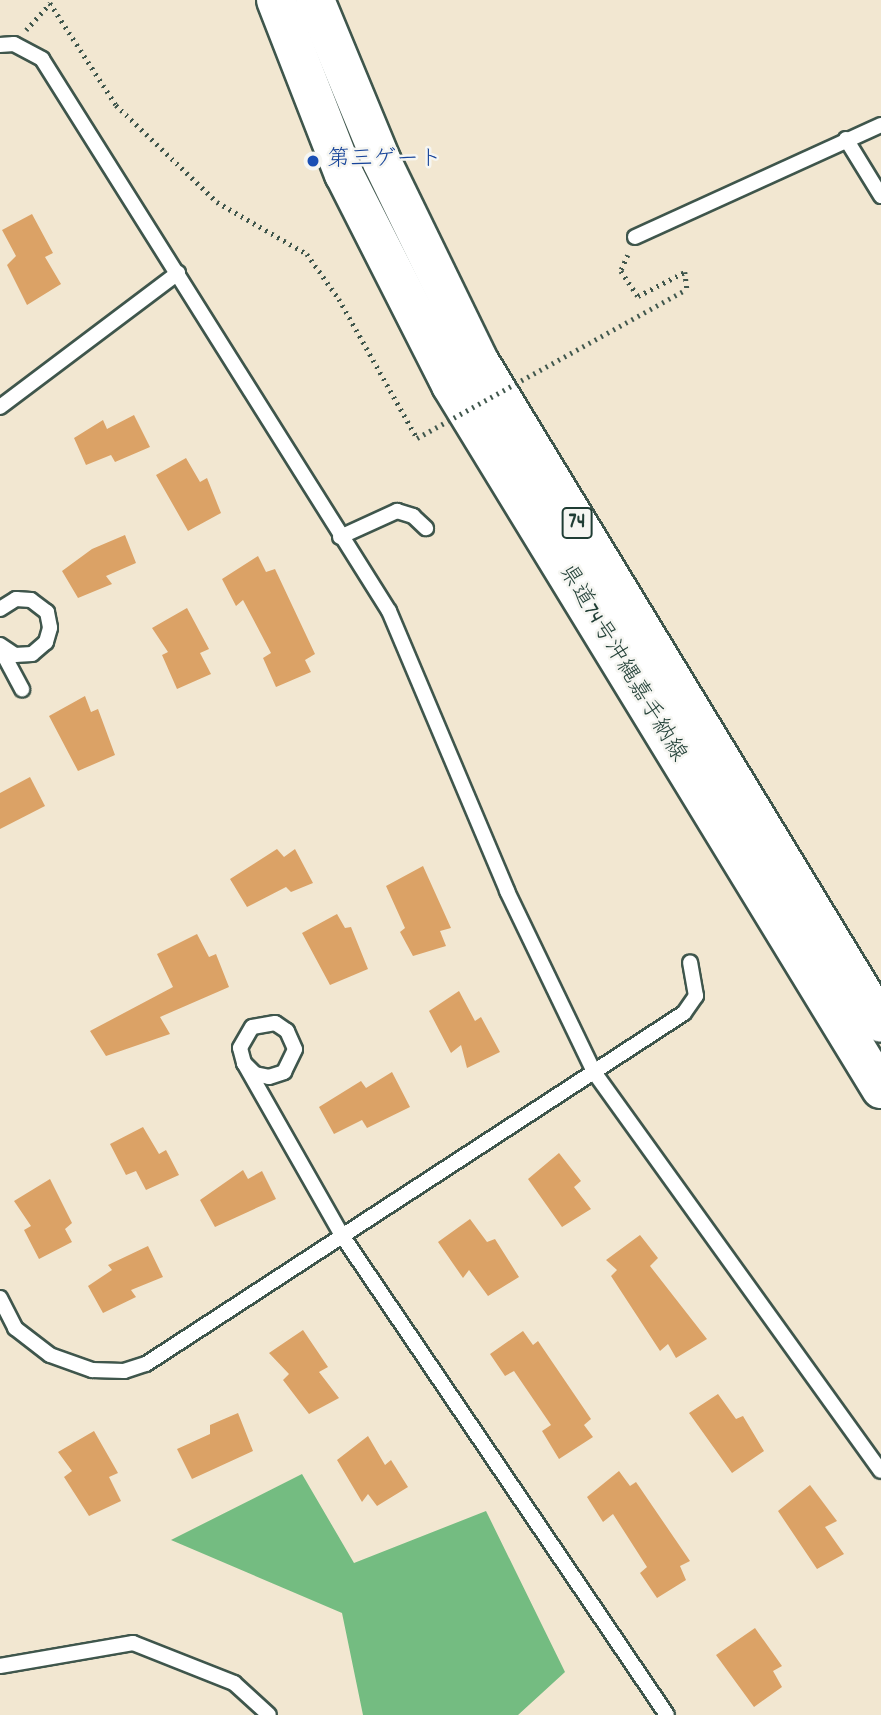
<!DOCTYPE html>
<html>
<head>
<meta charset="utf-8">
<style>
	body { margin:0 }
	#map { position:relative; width:881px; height:1715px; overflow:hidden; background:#f2e7d1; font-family:Dekko,"Klee One",sans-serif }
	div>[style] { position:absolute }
	.forest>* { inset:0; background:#74bc81 }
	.building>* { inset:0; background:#dba266 }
	.path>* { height:4.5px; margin-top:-2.25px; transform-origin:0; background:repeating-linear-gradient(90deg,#3f564c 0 2px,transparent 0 7px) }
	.roads { filter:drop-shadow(2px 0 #3f564c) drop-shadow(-2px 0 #3f564c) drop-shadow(0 2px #3f564c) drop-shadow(0 -2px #3f564c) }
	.service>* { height:14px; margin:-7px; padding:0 7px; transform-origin:7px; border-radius:7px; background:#fff }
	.primary>* { height:38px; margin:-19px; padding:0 19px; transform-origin:19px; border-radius:19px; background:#fff }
	.path-bridge>* { height:4.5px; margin-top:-2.25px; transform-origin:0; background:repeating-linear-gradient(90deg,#3f564c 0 2px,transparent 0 7px) }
	.dots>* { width:19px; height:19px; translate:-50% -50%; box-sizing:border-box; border:4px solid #f6f6f2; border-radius:50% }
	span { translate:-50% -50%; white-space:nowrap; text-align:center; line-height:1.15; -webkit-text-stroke:5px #f6f6f2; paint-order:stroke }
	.shield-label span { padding:2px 5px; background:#f6f6f2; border:2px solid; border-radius:5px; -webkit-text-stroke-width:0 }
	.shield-label { font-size:21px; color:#1f3d34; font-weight:700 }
	.transit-label { font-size:23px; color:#164399 }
	.left { translate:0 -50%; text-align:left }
	.street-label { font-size:23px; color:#1f3d34 }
</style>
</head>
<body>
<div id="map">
	<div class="forest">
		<i style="clip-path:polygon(302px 1474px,354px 1563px,486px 1511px,565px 1672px,518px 1715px,363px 1715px,342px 1613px,171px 1540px)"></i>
	</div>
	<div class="building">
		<i style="clip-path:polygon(32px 214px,53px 253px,45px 257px,61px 284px,27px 305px,7px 265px,16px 256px,2px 230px)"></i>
		<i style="clip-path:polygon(134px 415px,150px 447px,115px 462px,111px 455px,86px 465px,74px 438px,103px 420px,107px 429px)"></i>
		<i style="clip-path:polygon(186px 458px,200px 482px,207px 478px,221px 513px,188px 531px,156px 475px)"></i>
		<i style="clip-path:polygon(125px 535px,136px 563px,106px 576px,112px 584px,78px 598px,62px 571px,92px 549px)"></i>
		<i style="clip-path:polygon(258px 556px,266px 572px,275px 569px,315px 654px,305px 660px,311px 672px,276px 687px,263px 658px,271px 653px,243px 600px,236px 606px,222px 579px)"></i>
		<i style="clip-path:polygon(187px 608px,209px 649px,200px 653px,211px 674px,177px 689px,162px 655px,168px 652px,152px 628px)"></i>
		<i style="clip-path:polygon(85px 696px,91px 712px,98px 709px,115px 755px,78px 771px,49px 716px)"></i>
		<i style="clip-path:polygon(30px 777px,45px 806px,0 829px,0 793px)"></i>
		<i style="clip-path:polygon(277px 849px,284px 857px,295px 849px,313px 883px,291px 892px,286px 887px,247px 907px,230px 879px)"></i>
		<i style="clip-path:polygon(423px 866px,451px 928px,440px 931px,446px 946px,413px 956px,400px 932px,405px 928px,386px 886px)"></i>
		<i style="clip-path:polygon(337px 914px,345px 928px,351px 927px,368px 969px,330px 985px,302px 933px)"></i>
		<i style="clip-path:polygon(197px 934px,209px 957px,216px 954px,229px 987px,160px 1017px,170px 1034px,106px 1056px,90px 1031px,173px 987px,157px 954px)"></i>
		<i style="clip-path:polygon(459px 991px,475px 1021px,481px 1017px,500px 1052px,467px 1068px,461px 1045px,451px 1053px,429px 1011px)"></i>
		<i style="clip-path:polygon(392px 1072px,410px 1107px,367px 1128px,362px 1120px,334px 1134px,319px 1107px,361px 1081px,366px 1088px)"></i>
		<i style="clip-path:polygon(143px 1127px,159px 1154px,166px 1150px,179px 1175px,146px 1190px,136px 1171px,126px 1175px,110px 1144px)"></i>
		<i style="clip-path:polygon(559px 1153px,581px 1181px,574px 1187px,591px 1209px,562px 1227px,528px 1179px)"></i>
		<i style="clip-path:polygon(243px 1170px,248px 1179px,262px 1171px,276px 1199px,215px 1227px,200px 1200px)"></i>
		<i style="clip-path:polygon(50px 1179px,72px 1223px,65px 1229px,72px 1242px,39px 1259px,24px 1230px,31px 1226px,14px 1201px)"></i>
		<i style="clip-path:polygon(470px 1219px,487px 1242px,495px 1239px,519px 1277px,488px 1296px,469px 1270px,463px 1278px,438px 1242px)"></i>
		<i style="clip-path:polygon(640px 1235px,658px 1258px,650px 1266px,707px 1339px,676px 1358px,668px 1344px,660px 1351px,611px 1276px,617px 1270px,606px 1260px)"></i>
		<i style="clip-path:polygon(148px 1246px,163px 1277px,131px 1290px,136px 1297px,103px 1313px,88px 1286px,112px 1270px,108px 1265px)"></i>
		<i style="clip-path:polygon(303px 1330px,328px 1367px,319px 1372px,339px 1398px,309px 1414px,283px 1380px,289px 1374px,269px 1353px)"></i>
		<i style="clip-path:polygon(523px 1331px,533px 1345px,538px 1341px,591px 1419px,584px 1425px,593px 1437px,559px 1459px,542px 1431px,551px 1425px,514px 1371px,505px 1376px,490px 1354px)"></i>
		<i style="clip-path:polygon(718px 1394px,736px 1419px,743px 1416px,764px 1451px,732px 1473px,689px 1413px)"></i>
		<i style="clip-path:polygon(238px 1413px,253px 1451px,192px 1479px,177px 1449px,210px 1434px,210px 1425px)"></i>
		<i style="clip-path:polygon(94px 1431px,118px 1473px,109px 1477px,121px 1501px,89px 1516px,64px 1477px,72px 1471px,58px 1452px)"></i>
		<i style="clip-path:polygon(368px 1436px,385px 1465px,391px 1460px,408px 1487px,377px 1506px,368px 1494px,362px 1502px,337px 1460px)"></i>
		<i style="clip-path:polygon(619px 1471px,630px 1486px,636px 1482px,690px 1561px,680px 1566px,686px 1580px,657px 1598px,640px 1573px,647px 1567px,613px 1514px,603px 1522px,587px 1497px)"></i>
		<i style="clip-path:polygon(810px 1485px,837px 1521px,825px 1527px,844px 1554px,817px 1569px,778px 1511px)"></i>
		<i style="clip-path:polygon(755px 1628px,782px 1666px,773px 1671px,782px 1687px,754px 1707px,716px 1655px)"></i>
	</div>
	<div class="path">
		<i style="left:26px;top:30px;width:36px;rotate:-48deg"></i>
		<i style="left:50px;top:3px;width:121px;rotate:57.1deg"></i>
		<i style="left:116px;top:105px;width:140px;rotate:43.8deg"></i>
		<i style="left:217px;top:202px;width:104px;rotate:30deg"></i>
		<i style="left:307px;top:254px;width:55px;rotate:54.6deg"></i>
		<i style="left:339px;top:299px;width:159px;rotate:60.7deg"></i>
		<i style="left:628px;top:255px;width:17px;rotate:114deg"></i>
		<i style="left:621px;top:271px;width:30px;rotate:56deg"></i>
		<i style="left:638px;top:296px;width:53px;rotate:-27.1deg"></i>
		<i style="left:685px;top:272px;width:17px;rotate:83deg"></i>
	</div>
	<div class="roads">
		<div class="service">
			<i style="left:0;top:45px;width:14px;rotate:-4deg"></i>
			<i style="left:14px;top:44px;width:32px;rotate:28deg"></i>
			<i style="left:42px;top:59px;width:652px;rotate:57.85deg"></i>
			<i style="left:389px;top:611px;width:304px;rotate:67.1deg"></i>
			<i style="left:507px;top:891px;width:201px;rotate:64.3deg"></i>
			<i style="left:594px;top:1072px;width:491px;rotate:54.3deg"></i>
			<i style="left:846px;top:139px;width:67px;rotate:58.4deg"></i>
			<i style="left:635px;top:237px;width:270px;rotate:-24.5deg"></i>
			<i style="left:0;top:407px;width:223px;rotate:-37deg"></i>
			<i style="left:340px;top:537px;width:63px;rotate:-24.5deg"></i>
			<i style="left:397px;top:511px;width:17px;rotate:17deg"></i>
			<i style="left:413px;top:516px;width:18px;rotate:43deg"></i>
			<i style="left:0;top:609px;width:19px;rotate:-32deg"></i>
			<i style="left:16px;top:599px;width:15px;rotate:4deg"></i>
			<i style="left:31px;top:600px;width:20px;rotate:37deg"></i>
			<i style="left:47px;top:612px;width:16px;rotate:79deg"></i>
			<i style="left:50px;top:628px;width:15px;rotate:106deg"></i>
			<i style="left:46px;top:642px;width:18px;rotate:139deg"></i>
			<i style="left:32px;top:654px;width:17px;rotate:177deg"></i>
			<i style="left:15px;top:655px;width:18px;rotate:-146deg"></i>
			<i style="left:0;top:648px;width:47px;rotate:61.8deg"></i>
			<i style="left:244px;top:1063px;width:16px;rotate:45deg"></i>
			<i style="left:255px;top:1074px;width:14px;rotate:12deg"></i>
			<i style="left:269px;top:1077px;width:16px;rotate:-18deg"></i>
			<i style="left:284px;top:1072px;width:25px;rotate:-64deg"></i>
			<i style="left:295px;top:1049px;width:20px;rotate:-114deg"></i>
			<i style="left:287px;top:1031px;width:14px;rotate:-146deg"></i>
			<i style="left:275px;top:1023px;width:23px;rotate:170deg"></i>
			<i style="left:252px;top:1027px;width:24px;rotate:120deg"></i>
			<i style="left:240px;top:1048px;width:16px;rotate:75deg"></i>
			<i style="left:244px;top:1063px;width:200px;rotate:60.4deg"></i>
			<i style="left:343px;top:1237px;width:577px;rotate:55.87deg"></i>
			<i style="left:0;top:1298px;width:34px;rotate:63deg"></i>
			<i style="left:15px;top:1328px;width:44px;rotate:37.6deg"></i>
			<i style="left:50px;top:1355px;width:45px;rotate:19.7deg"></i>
			<i style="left:92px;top:1370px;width:32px;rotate:2deg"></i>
			<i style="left:124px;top:1371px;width:23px;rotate:-18deg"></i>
			<i style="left:146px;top:1364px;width:642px;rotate:-33.12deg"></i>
			<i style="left:684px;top:1013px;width:21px;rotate:-55deg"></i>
			<i style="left:696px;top:996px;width:34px;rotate:-100deg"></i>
			<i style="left:0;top:1666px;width:135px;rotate:-9.8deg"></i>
			<i style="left:133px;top:1643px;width:109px;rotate:21.6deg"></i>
			<i style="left:234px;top:1683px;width:47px;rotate:42.4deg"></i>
		</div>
		<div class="primary">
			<i style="left:276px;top:0;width:187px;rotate:68.7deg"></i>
			<i style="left:344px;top:174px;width:237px;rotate:63.1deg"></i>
			<i style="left:451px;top:385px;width:825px;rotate:58.58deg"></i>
			<i style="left:315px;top:0;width:175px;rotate:67.5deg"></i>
			<i style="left:382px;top:162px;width:221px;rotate:64deg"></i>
			<i style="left:479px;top:361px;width:774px;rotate:58.73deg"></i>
		</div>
	</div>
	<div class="path-bridge">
		<i style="left:417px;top:438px;width:308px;rotate:-28.9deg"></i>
	</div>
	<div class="dots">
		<i style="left:313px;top:161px;background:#1a4fb4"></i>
	</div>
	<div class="shield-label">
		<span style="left:577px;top:523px">74</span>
	</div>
	<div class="transit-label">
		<span class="left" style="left:327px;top:161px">第三ゲート</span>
	</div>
	<div class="street-label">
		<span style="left:621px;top:664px;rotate:59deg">県道74号沖縄嘉手納線</span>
	</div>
</div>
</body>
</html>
